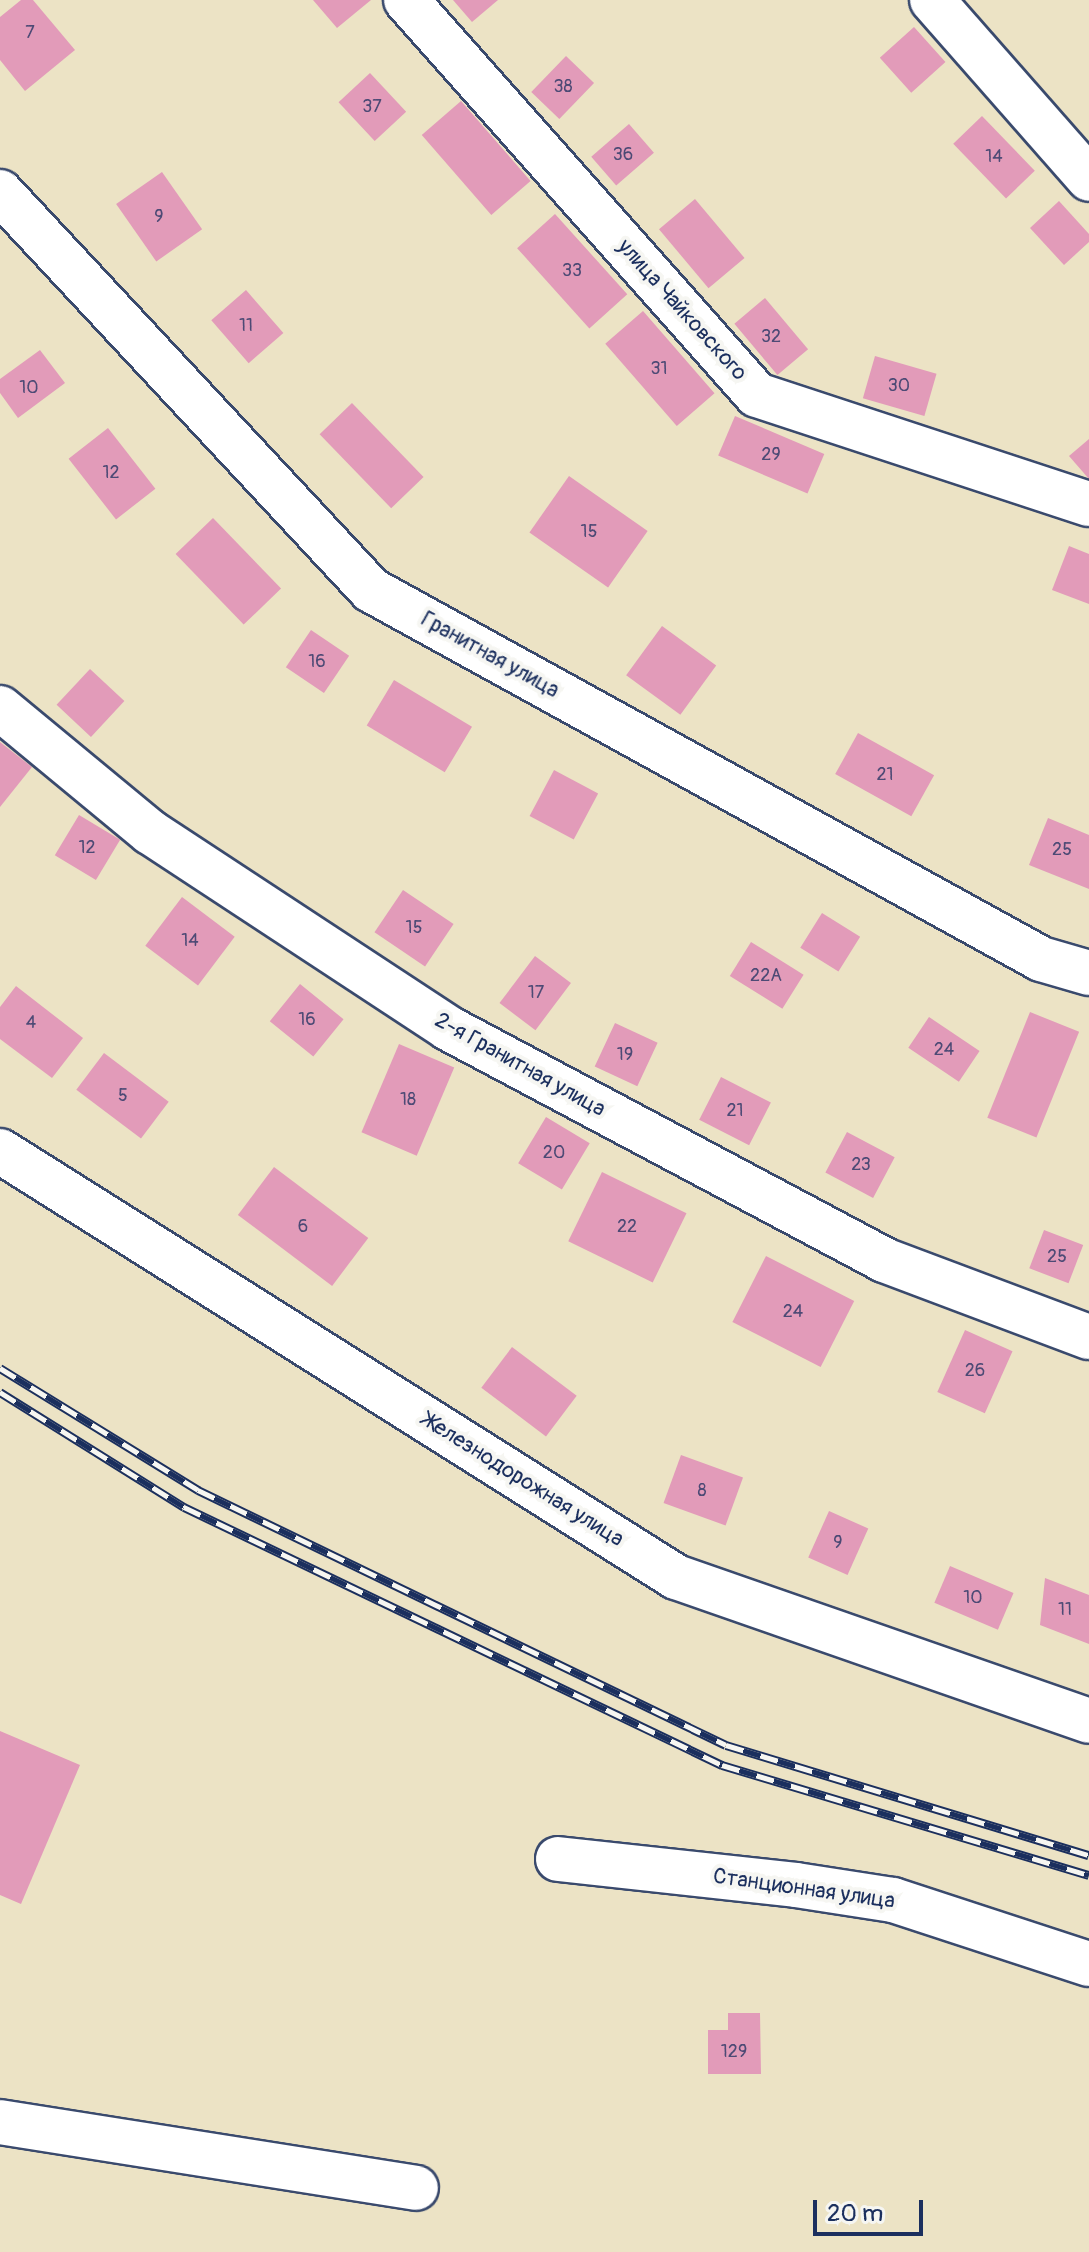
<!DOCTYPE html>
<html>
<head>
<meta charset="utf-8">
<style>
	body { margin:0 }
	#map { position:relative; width:1089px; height:2252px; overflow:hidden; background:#ece3c5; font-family:Pangolin,sans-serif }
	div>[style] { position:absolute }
	.building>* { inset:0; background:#e29bb9; transform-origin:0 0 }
	.roads { filter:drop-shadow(2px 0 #3a4a6d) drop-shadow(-2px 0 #3a4a6d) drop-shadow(0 2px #3a4a6d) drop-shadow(0 -2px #3a4a6d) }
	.minor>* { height:44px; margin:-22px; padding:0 22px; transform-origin:22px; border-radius:22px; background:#fff }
	.rail>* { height:9px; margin-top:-4.5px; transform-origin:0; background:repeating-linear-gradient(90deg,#f6f6f2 0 18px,#1b2f5e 0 36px); box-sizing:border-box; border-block:2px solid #1b2f5e }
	span { translate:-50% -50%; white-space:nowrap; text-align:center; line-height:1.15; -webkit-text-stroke:8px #f6f6f2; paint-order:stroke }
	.number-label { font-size:18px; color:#4d4a75 }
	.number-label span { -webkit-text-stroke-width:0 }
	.street-label { font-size:22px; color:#1b2f5e }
	.scale { position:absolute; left:813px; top:2200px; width:110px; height:36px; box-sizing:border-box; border:4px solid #1b2f5e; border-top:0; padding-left:10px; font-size:24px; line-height:28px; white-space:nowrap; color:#1b2f5e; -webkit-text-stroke:6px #f6f6f2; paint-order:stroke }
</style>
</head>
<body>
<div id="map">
	<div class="building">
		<i style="clip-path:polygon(21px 0,33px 0,75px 50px,25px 91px,0 60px,0 17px)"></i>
		<i style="clip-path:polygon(313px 0,371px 0,337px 28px)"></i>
		<i style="clip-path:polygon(453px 0,498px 0,472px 22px)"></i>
		<i style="left:914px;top:27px;width:47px;height:46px;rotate:48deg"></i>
		<i style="left:566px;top:56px;width:39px;height:50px;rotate:44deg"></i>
		<i style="left:370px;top:73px;width:53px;height:43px;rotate:47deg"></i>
		<i style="left:461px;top:101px;width:106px;height:52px;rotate:49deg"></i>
		<i style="left:982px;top:116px;width:76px;height:40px;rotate:46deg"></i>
		<i style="left:629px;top:124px;width:38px;height:50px;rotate:49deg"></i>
		<i style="left:162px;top:172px;width:70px;height:56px;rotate:55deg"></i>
		<i style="left:695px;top:199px;width:77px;height:47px;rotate:50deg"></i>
		<i style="clip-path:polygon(1059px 201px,1089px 234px,1089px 242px,1064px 265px,1030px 228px)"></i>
		<i style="left:555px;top:214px;width:108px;height:51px;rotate:48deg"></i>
		<i style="left:246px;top:290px;width:57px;height:46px;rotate:49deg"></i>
		<i style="left:765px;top:298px;width:67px;height:40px;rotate:50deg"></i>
		<i style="left:643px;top:311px;width:109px;height:50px;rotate:49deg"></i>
		<i style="clip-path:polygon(40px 350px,65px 383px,18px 418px,0 393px,0 379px)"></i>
		<i style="left:875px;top:356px;width:64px;height:44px;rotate:16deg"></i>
		<i style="left:352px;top:403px;width:103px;height:45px;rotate:46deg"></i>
		<i style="left:735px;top:416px;width:97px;height:43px;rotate:23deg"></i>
		<i style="left:108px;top:428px;width:77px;height:50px;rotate:52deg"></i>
		<i style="clip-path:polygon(1089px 439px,1089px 479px,1069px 456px)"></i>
		<i style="left:569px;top:476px;width:96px;height:69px;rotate:35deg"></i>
		<i style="left:213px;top:518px;width:98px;height:52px;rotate:46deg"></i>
		<i style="clip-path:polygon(1069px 546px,1089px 554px,1089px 604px,1052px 590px)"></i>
		<i style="left:662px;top:626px;width:67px;height:61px;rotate:36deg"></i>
		<i style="left:311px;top:630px;width:46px;height:45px;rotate:34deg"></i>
		<i style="left:90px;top:669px;width:47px;height:49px;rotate:43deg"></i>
		<i style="left:394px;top:680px;width:91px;height:53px;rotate:31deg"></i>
		<i style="left:858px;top:733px;width:87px;height:47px;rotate:29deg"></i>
		<i style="clip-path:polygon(0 742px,32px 767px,0 807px)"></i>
		<i style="left:554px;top:770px;width:50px;height:52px;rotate:28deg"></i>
		<i style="left:79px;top:815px;width:48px;height:47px;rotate:31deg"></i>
		<i style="clip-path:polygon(1048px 818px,1089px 835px,1089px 889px,1029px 865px)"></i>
		<i style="left:403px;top:890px;width:61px;height:51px;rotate:34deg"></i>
		<i style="left:182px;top:897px;width:66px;height:61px;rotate:37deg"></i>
		<i style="left:822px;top:913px;width:45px;height:41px;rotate:32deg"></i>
		<i style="left:751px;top:942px;width:62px;height:40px;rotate:32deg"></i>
		<i style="left:535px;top:956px;width:45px;height:59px;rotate:37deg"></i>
		<i style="left:300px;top:984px;width:56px;height:48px;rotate:39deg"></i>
		<i style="clip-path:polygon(16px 986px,83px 1038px,52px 1078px,0 1039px,0 1007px)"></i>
		<i style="left:1030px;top:1012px;width:53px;height:114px;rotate:22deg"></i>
		<i style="left:929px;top:1017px;width:61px;height:37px;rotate:34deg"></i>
		<i style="left:615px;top:1023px;width:47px;height:48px;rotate:25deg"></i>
		<i style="left:399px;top:1044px;width:60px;height:96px;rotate:23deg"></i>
		<i style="left:104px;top:1053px;width:81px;height:46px;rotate:37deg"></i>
		<i style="left:721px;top:1077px;width:56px;height:48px;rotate:27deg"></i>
		<i style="left:546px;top:1117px;width:51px;height:54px;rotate:31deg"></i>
		<i style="left:847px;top:1132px;width:54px;height:46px;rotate:28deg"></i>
		<i style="left:274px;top:1167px;width:118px;height:60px;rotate:37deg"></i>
		<i style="left:602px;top:1172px;width:94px;height:77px;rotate:26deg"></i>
		<i style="left:1044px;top:1230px;width:42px;height:41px;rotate:21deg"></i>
		<i style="left:766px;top:1256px;width:99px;height:74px;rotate:27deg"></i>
		<i style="left:965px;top:1330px;width:52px;height:68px;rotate:24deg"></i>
		<i style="left:512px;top:1347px;width:81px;height:51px;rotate:37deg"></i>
		<i style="left:681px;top:1455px;width:66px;height:51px;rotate:20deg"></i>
		<i style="left:829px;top:1511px;width:43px;height:51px;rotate:24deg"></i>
		<i style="left:950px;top:1566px;width:69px;height:40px;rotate:23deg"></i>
		<i style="clip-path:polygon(1045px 1578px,1089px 1595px,1089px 1644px,1040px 1625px)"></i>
		<i style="clip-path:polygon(0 1731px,80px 1765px,21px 1904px,0 1895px)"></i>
		<i style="clip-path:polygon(728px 2013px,760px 2013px,761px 2074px,708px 2074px,708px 2030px,728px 2030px)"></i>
	</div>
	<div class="roads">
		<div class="minor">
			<i style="left:406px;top:0;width:528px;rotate:48.38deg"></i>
			<i style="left:757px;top:395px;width:349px;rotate:18.2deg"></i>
			<i style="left:932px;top:0;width:238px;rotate:48.7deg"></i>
			<i style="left:0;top:192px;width:544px;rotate:47.01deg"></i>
			<i style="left:371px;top:590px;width:765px;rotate:28.84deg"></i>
			<i style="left:1041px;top:959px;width:50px;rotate:16.3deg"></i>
			<i style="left:0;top:708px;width:195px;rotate:39.6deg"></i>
			<i style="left:150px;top:832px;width:357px;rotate:33.3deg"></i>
			<i style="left:448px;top:1028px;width:494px;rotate:28deg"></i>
			<i style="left:884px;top:1260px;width:219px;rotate:20.6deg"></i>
			<i style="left:0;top:1151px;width:799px;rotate:32.22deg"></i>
			<i style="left:676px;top:1577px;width:437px;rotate:19.2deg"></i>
			<i style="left:558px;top:1859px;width:239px;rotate:6.2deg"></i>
			<i style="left:796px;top:1885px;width:98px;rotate:8.8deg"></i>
			<i style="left:893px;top:1900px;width:206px;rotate:18.1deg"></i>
			<i style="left:0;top:2122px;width:421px;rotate:9deg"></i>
		</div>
	</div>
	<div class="rail">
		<i style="left:0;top:1368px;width:233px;rotate:31.6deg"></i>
		<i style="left:198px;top:1490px;width:586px;rotate:25.78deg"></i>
		<i style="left:726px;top:1745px;width:379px;rotate:16.9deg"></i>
		<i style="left:0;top:1392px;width:217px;rotate:32deg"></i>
		<i style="left:184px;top:1507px;width:597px;rotate:25.62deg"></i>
		<i style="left:722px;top:1765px;width:383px;rotate:16.7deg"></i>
	</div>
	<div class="number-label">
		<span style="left:30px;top:33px">7</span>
		<span style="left:563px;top:87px">38</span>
		<span style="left:372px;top:107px">37</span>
		<span style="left:623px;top:155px">36</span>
		<span style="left:994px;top:157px">14</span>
		<span style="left:159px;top:217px">9</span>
		<span style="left:572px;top:271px">33</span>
		<span style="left:246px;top:326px">11</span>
		<span style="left:771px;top:337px">32</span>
		<span style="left:659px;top:369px">31</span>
		<span style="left:899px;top:386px">30</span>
		<span style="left:29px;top:388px">10</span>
		<span style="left:771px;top:455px">29</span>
		<span style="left:111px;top:473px">12</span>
		<span style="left:589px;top:532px">15</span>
		<span style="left:317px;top:662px">16</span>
		<span style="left:885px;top:775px">21</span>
		<span style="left:87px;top:848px">12</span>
		<span style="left:1062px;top:850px">25</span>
		<span style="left:414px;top:928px">15</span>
		<span style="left:190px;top:941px">14</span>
		<span style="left:766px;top:976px">22А</span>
		<span style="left:536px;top:993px">17</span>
		<span style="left:307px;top:1020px">16</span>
		<span style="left:31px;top:1023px">4</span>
		<span style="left:944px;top:1050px">24</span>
		<span style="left:625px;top:1055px">19</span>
		<span style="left:123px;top:1096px">5</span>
		<span style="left:408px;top:1100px">18</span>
		<span style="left:735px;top:1111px">21</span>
		<span style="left:554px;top:1153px">20</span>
		<span style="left:861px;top:1165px">23</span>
		<span style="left:303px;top:1227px">6</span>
		<span style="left:627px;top:1227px">22</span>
		<span style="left:1057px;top:1257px">25</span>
		<span style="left:793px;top:1312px">24</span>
		<span style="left:975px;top:1371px">26</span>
		<span style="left:702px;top:1491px">8</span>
		<span style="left:838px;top:1543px">9</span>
		<span style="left:973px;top:1598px">10</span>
		<span style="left:1065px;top:1610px">11</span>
		<span style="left:734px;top:2052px">129</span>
	</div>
	<div class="street-label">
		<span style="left:682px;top:310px;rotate:48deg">улица Чайковского</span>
		<span style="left:490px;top:655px;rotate:29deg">Гранитная улица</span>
		<span style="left:520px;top:1065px;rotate:29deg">2-я Гранитная улица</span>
		<span style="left:523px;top:1480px;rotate:32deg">Железнодорожная улица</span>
		<span style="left:804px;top:1889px;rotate:8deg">Станционная улица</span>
	</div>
	<div class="scale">20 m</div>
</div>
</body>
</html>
